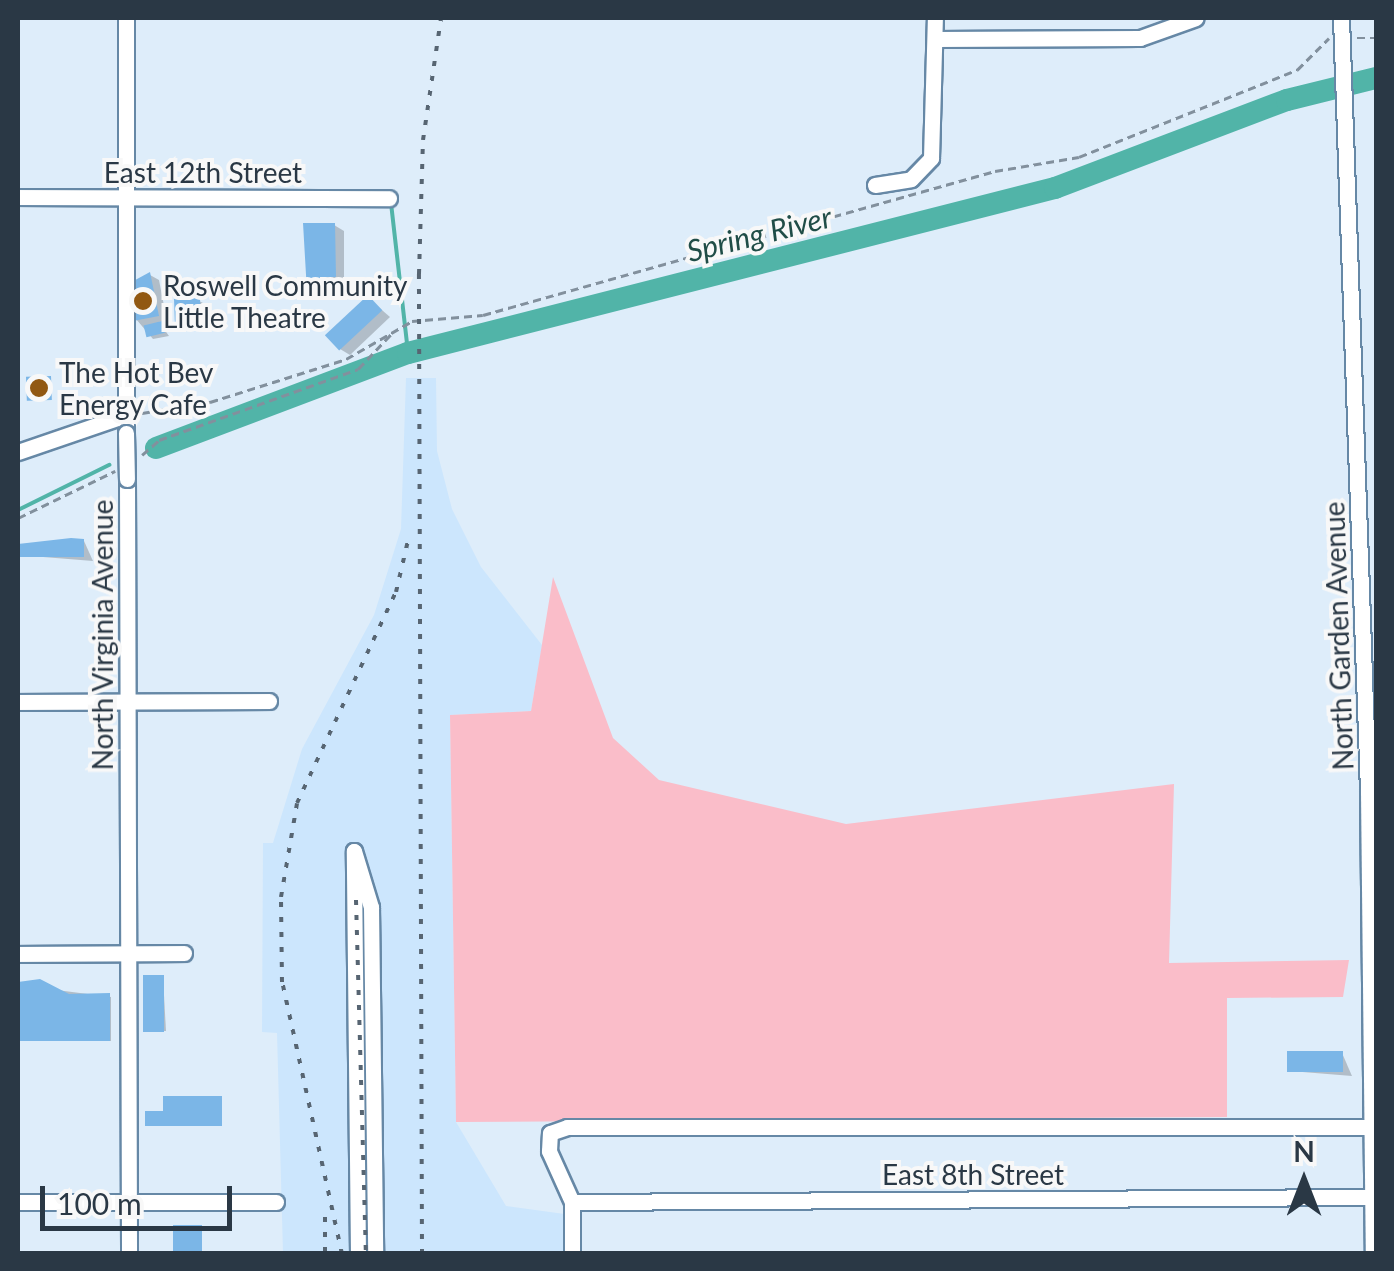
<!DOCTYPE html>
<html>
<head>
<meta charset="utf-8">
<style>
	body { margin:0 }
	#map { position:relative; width:1394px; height:1271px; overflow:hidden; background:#deedfa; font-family:Lato,sans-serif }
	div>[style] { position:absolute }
	.built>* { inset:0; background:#cce6fd }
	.green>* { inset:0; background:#fabdc9 }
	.shadow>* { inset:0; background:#0003 }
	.stream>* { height:4px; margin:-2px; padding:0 2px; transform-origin:2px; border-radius:2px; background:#51b4a8 }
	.river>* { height:22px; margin:-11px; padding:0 11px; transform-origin:11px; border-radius:11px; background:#51b4a8 }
	.building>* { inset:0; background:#7bb6e7; transform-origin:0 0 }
	.path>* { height:2.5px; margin-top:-1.25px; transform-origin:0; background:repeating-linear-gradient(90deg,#82909d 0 8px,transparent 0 13px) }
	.roads { filter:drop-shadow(2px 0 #6688a6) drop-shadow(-2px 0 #6688a6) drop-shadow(0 2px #6688a6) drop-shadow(0 -2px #6688a6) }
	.minor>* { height:15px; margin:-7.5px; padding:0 7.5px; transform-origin:7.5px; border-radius:7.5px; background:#fff }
	.rail>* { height:4px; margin-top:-2px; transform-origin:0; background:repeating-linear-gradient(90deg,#576572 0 5px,transparent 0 15px) }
	.bridges { filter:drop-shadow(2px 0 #6688a6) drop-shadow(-2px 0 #6688a6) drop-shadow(0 2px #6688a6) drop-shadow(0 -2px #6688a6) }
	.minor-bridge>* { height:15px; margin:-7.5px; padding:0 7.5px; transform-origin:7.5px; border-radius:7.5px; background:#fff }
	.dots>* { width:28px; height:28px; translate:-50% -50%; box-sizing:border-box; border:5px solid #f8f8f8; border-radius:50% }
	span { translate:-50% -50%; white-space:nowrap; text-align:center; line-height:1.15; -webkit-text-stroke:8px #f8f8f8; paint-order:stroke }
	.street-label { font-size:28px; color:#2a3845 }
	.poi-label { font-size:28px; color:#2a3845 }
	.left { translate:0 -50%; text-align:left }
	.water-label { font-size:30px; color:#204d47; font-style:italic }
	.frame { position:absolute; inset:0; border:20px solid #2a3845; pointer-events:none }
	.north { position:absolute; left:1254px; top:1131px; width:100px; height:100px; -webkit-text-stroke:8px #f8f8f8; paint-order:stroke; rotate:0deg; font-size:28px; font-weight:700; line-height:40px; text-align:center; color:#2a3845 }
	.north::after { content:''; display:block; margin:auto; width:35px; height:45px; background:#2a3845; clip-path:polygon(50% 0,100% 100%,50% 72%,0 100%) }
	.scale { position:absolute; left:40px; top:1186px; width:192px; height:45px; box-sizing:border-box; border:5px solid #2a3845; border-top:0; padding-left:12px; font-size:30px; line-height:35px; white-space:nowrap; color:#2a3845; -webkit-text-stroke:8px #f8f8f8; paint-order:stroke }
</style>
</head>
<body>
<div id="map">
	<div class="built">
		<i style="clip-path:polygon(406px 378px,436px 378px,437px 451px,452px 509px,481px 567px,542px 645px,531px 711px,450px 715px,456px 1122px,506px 1206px,579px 1216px,579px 1253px,283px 1253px,277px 1033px,262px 1032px,263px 843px,273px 843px,302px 749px,374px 615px,401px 529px)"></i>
	</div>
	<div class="green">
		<i style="clip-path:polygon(553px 577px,613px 738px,659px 780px,846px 824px,1174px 784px,1169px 963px,1349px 960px,1343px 997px,1227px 998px,1227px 1117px,456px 1122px,450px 715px,531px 711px)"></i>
	</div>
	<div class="shadow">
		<i style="clip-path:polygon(334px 225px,344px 231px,344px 282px,315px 294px)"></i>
		<i style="clip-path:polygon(150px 275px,159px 280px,167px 321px,159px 322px,169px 336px,153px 339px,136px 319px)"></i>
		<i style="clip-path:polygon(368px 298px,390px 317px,350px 355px,340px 349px)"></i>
		<i style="clip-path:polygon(199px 301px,209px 306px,209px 332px,177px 327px)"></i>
		<i style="clip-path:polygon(84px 541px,93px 561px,18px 555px,18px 546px)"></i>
		<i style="clip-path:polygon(163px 977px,166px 1031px,149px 1031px)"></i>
		<i style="clip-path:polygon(18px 985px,111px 997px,111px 1041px,18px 1037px)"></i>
		<i style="clip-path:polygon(1342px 1053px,1352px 1076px,1290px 1071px)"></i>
	</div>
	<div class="stream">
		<i style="left:391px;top:203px;width:151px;rotate:83.5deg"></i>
		<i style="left:18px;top:510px;width:102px;rotate:-26.3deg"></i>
	</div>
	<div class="river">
		<i style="left:156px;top:448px;width:269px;rotate:-20.7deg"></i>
		<i style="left:408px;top:353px;width:668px;rotate:-14.31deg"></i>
		<i style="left:1055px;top:188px;width:248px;rotate:-20.8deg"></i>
		<i style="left:1287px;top:100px;width:92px;rotate:-13.9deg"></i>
	</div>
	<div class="building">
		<i style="clip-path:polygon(303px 223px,335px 223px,336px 277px,326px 277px,327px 292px,307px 292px)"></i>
		<i style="clip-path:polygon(150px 272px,159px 316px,133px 321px,126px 285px)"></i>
		<i style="left:368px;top:295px;width:21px;height:59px;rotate:47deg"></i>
		<i style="left:200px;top:298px;width:30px;height:26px;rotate:88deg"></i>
		<i style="left:162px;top:321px;width:12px;height:19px;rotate:76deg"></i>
		<i style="left:51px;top:376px;width:24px;height:25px;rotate:88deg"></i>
		<i style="clip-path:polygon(71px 538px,84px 539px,84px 557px,18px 557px,18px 544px)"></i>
		<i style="left:143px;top:975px;width:21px;height:57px"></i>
		<i style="clip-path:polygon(40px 979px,69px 994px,110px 993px,110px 1041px,18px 1041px,18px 982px)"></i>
		<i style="left:1343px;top:1051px;width:21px;height:56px;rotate:90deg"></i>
		<i style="clip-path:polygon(163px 1096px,222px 1096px,222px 1126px,145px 1126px,145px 1111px,163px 1111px)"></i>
		<i style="left:202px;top:1225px;width:29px;height:29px;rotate:90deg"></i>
	</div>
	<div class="path">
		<i style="left:1357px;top:38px;width:19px"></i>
		<i style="left:142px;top:413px;width:69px;rotate:-9.2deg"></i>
		<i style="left:210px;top:402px;width:143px;rotate:-17.5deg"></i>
		<i style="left:346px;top:359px;width:76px;rotate:-29.9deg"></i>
		<i style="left:412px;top:321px;width:71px;rotate:-4.8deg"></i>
		<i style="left:483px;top:315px;width:532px;rotate:-15.71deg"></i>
		<i style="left:995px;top:171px;width:85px;rotate:-9.5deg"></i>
		<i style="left:1079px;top:157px;width:235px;rotate:-21.8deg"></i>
		<i style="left:1297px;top:70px;width:45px;rotate:-45deg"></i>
		<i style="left:142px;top:455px;width:23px;rotate:-41deg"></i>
		<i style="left:159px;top:440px;width:211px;rotate:-19.6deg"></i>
		<i style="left:358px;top:369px;width:51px;rotate:-46.6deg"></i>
		<i style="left:18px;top:518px;width:108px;rotate:-25.9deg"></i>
	</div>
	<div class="roads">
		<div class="minor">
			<i style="left:126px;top:18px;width:415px;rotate:90deg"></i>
			<i style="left:1341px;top:18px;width:774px;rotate:88deg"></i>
			<i style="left:1368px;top:792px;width:462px;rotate:89.4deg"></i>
			<i style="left:935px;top:39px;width:205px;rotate:-0.3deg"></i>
			<i style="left:1140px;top:38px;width:59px;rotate:-19.7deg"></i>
			<i style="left:875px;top:185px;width:36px;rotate:-9deg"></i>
			<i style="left:911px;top:179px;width:29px;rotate:-46deg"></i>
			<i style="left:931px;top:158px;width:140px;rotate:-88.4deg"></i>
			<i style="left:18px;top:197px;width:371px;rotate:0.2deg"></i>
			<i style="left:18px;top:452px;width:114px;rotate:-18.9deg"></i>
			<i style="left:127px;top:479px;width:775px;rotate:89.85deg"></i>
			<i style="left:18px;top:702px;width:251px;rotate:-0.2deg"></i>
			<i style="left:18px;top:954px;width:166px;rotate:-0.3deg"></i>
			<i style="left:18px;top:1202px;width:258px"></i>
			<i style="left:572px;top:1202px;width:56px;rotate:-114.3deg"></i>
			<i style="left:549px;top:1151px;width:18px;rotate:-87deg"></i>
			<i style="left:550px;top:1133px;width:18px;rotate:-19deg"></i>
			<i style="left:567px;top:1127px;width:806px"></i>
			<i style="left:572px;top:1202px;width:801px;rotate:-0.36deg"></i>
			<i style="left:572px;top:1202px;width:52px;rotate:90deg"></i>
			<i style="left:358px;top:1254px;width:403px;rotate:-90.6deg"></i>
			<i style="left:354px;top:851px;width:59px;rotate:73.1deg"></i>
			<i style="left:371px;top:907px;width:347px;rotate:89.3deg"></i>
		</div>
	</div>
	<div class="rail">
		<i style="left:356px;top:900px;width:354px;rotate:88.4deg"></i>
		<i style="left:325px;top:1217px;width:37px;rotate:90deg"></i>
		<i style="left:342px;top:1254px;width:279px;rotate:-102.4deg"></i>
		<i style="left:282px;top:982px;width:85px;rotate:-90.7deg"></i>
		<i style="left:281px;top:897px;width:95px;rotate:-80.3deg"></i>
		<i style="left:297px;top:803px;width:233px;rotate:-64.9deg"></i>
		<i style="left:396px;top:592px;width:57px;rotate:-76.9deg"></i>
		<i style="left:422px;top:1254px;width:980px;rotate:-90.18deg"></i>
		<i style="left:419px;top:274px;width:134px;rotate:-88.3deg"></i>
		<i style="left:423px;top:140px;width:123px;rotate:-81.6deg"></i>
	</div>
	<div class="bridges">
		<div class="minor-bridge">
			<i style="left:126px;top:433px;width:46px;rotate:88.8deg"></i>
		</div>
	</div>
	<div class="dots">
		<i style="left:143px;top:301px;background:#915812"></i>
		<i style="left:39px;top:388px;background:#915812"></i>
	</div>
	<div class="street-label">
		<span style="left:203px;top:172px">East 12th Street</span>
		<span style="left:102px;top:635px;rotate:-90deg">North Virginia Avenue</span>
		<span style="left:1338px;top:636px;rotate:-92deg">North Garden Avenue</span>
		<span style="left:973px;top:1174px">East 8th Street</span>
	</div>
	<div class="poi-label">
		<span class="left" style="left:163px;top:301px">Roswell Community<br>Little Theatre</span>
		<span class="left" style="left:59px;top:388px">The Hot Bev<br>Energy Cafe</span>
	</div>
	<div class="water-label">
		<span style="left:759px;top:233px;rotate:-14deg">Spring River</span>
	</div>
	<div class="frame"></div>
	<div class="north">N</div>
	<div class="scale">100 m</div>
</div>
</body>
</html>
